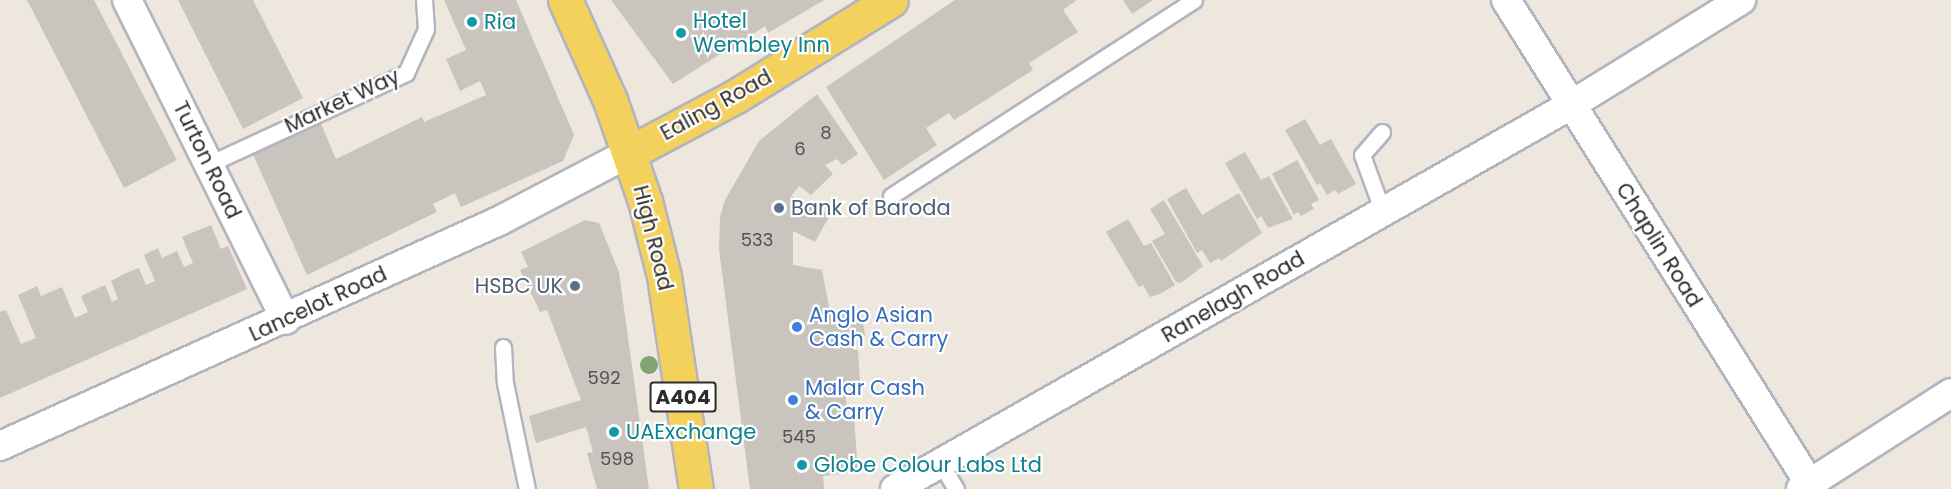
<!DOCTYPE html>
<html>
<head>
<meta charset="utf-8">
<style>
	body { margin:0 }
	#map { position:relative; width:1951px; height:489px; overflow:hidden; background:#eee7de; font-family:Poppins,sans-serif }
	div>[style] { position:absolute }
	.building>* { inset:0; background:#c9c4bd }
	.roads { filter:drop-shadow(2px 0 #b2b4bf) drop-shadow(-2px 0 #b2b4bf) drop-shadow(0 2px #b2b4bf) drop-shadow(0 -2px #b2b4bf) }
	.lane>* { height:15px; margin:-7.5px; padding:0 7.5px; transform-origin:7.5px; border-radius:7.5px; background:#fff }
	.street>* { height:28px; margin:-14px; padding:0 14px; transform-origin:14px; border-radius:14px; background:#fff }
	.primary>* { height:33px; margin:-16.5px; padding:0 16.5px; transform-origin:16.5px; border-radius:16.5px; background:#f4d05d }
	.trees>* { width:18px; height:18px; margin:-9px; border-radius:50%; background:#82a372 }
	.dots>* { width:16px; height:16px; translate:-50% -50%; box-sizing:border-box; border:3px solid #fff; border-radius:50% }
	span { translate:-50% -50%; white-space:nowrap; text-align:center; line-height:1.15; -webkit-text-stroke:4.5px #fff; paint-order:stroke }
	.number-label { font-size:18px; color:#535250 }
	.number-label span { -webkit-text-stroke-width:0 }
	.shield-label span { padding:2px 4px; background:#fff; border:2px solid; border-radius:4px; -webkit-text-stroke-width:0 }
	.shield-label { font-size:20px; color:#2c2c2c; font-weight:700 }
	.culture-label { font-size:21px; color:#0d838f }
	.left { translate:0 -50%; text-align:left }
	.street-label { font-size:21px; color:#2c2c2c }
	.service-label { font-size:21px; color:#4e5e75 }
	.right { translate:-100% -50%; text-align:right }
	.shop-label { font-size:21px; color:#366cbe }
</style>
</head>
<body>
<div id="map">
	<div class="building">
		<i style="clip-path:polygon(27px 0,94px 0,177px 160px,124px 188px)"></i>
		<i style="clip-path:polygon(178px 0,253px 0,303px 98px,243px 129px)"></i>
		<i style="clip-path:polygon(444px 0,516px 0,574px 135px,563px 161px,461px 207px,455px 193px,433px 204px,437px 212px,307px 275px,251px 150px,319px 119px,336px 159px,422px 117px,424px 122px,486px 95px,480px 81px,460px 91px,446px 59px,466px 50px)"></i>
		<i style="clip-path:polygon(611px 0,824px 0,768px 33px,765px 26px,735px 45px,737px 48px,726px 54px,725px 51px,673px 84px)"></i>
		<i style="clip-path:polygon(955px 0,1077px 0,1063px 10px,1078px 32px,1029px 63px,1033px 70px,954px 120px,949px 113px,926px 128px,937px 145px,884px 180px,826px 87px)"></i>
		<i style="clip-path:polygon(1123px 0,1153px 0,1132px 14px)"></i>
		<i style="clip-path:polygon(817px 94px,858px 154px,842px 165px,837px 159px,825px 165px,833px 174px,811px 195px,799px 186px,791px 196px,830px 215px,815px 242px,793px 231px,793px 265px,822px 270px,831px 317px,861px 309px,865px 336px,851px 338px,853px 350px,858px 350px,860px 382px,844px 384px,848px 417px,854px 416px,858px 472px,823px 476px,824px 489px,750px 489px,719px 249px,720px 217px,725px 200px,759px 141px)"></i>
		<i style="clip-path:polygon(1305px 119px,1320px 145px,1331px 139px,1356px 184px,1338px 194px,1335px 190px,1327px 195px,1320px 183px,1317px 185px,1285px 130px)"></i>
		<i style="clip-path:polygon(1245px 152px,1261px 180px,1269px 176px,1293px 219px,1268px 228px,1261px 216px,1257px 219px,1225px 163px)"></i>
		<i style="clip-path:polygon(1297px 160px,1319px 200px,1311px 204px,1314px 209px,1301px 216px,1298px 212px,1294px 215px,1272px 174px)"></i>
		<i style="clip-path:polygon(1186px 188px,1202px 215px,1239px 193px,1262px 233px,1221px 261px,1219px 258px,1210px 263px,1202px 250px,1197px 253px,1167px 199px)"></i>
		<i style="clip-path:polygon(1164px 200px,1203px 266px,1181px 283px,1176px 282px,1152px 241px,1165px 234px,1150px 209px)"></i>
		<i style="clip-path:polygon(1128px 219px,1144px 246px,1151px 243px,1175px 285px,1160px 294px,1150px 297px,1143px 285px,1139px 287px,1106px 232px)"></i>
		<i style="clip-path:polygon(585px 220px,599px 223px,619px 272px,649px 489px,597px 489px,587px 453px,593px 452px,586px 427px,536px 443px,529px 416px,581px 400px,547px 310px,540px 312px,520px 270px,528px 267px,521px 252px)"></i>
		<i style="clip-path:polygon(211px 225px,221px 249px,228px 246px,247px 289px,0 398px,0 312px,6px 310px,21px 344px,36px 338px,18px 295px,37px 286px,41px 296px,62px 287px,75px 318px,88px 312px,81px 296px,105px 285px,112px 302px,118px 299px,111px 281px,124px 274px,139px 268px,146px 285px,155px 281px,144px 255px,158px 248px,162px 258px,177px 251px,184px 267px,193px 263px,182px 237px)"></i>
	</div>
	<div class="roads">
		<div class="lane">
			<i style="left:1382px;top:132px;width:30px;rotate:131deg"></i>
			<i style="left:1362px;top:155px;width:61px;rotate:69.8deg"></i>
			<i style="left:209px;top:164px;width:217px;rotate:-24.8deg"></i>
			<i style="left:406px;top:73px;width:48px;rotate:-65.6deg"></i>
			<i style="left:426px;top:29px;width:29px;rotate:-94deg"></i>
			<i style="left:891px;top:196px;width:361px;rotate:-32.9deg"></i>
			<i style="left:503px;top:347px;width:36px;rotate:87deg"></i>
			<i style="left:505px;top:383px;width:108px;rotate:78.3deg"></i>
			<i style="left:941px;top:464px;width:29px;rotate:59deg"></i>
		</div>
		<div class="street">
			<i style="left:127px;top:0;width:357px;rotate:63.6deg"></i>
			<i style="left:1506px;top:0;width:577px;rotate:57.88deg"></i>
			<i style="left:0;top:446px;width:547px;rotate:-24.27deg"></i>
			<i style="left:499px;top:221px;width:149px;rotate:-27.6deg"></i>
			<i style="left:895px;top:489px;width:777px;rotate:-29.6deg"></i>
			<i style="left:1571px;top:105px;width:200px;rotate:-31.7deg"></i>
			<i style="left:1801px;top:489px;width:178px;rotate:-32.6deg"></i>
		</div>
		<div class="primary">
			<i style="left:565px;top:0;width:110px;rotate:65.8deg"></i>
			<i style="left:610px;top:100px;width:107px;rotate:70.9deg"></i>
			<i style="left:645px;top:201px;width:77px;rotate:75.8deg"></i>
			<i style="left:664px;top:276px;width:215px;rotate:81.5deg"></i>
			<i style="left:631px;top:152px;width:119px;rotate:-28.1deg"></i>
			<i style="left:736px;top:96px;width:182px;rotate:-31.8deg"></i>
		</div>
	</div>
	<div class="trees">
		<i style="left:649px;top:365px"></i>
	</div>
	<div class="dots">
		<i style="left:472px;top:22px;background:#0f9aa8"></i>
		<i style="left:681px;top:33px;background:#0f9aa8"></i>
		<i style="left:779px;top:208px;background:#5c6f8a"></i>
		<i style="left:575px;top:286px;background:#5c6f8a"></i>
		<i style="left:797px;top:327px;background:#3f7fe0"></i>
		<i style="left:793px;top:400px;background:#3f7fe0"></i>
		<i style="left:614px;top:432px;background:#0f9aa8"></i>
		<i style="left:802px;top:465px;background:#0f9aa8"></i>
	</div>
	<div class="number-label">
		<span style="left:826px;top:133px">8</span>
		<span style="left:800px;top:149px">6</span>
		<span style="left:757px;top:240px">533</span>
		<span style="left:604px;top:378px">592</span>
		<span style="left:799px;top:437px">545</span>
		<span style="left:617px;top:459px">598</span>
	</div>
	<div class="shield-label">
		<span style="left:683px;top:397px">A404</span>
	</div>
	<div class="culture-label">
		<span class="left" style="left:693px;top:33px">Hotel<br>Wembley Inn</span>
		<span class="left" style="left:484px;top:22px">Ria</span>
		<span class="left" style="left:626px;top:432px">UAExchange</span>
		<span class="left" style="left:814px;top:465px">Globe Colour Labs Ltd</span>
	</div>
	<div class="street-label">
		<span style="left:342px;top:101px;rotate:-25deg">Market Way</span>
		<span style="left:716px;top:105px;rotate:-29deg">Ealing Road</span>
		<span style="left:207px;top:160px;rotate:64deg">Turton Road</span>
		<span style="left:653px;top:238px;rotate:76deg">High Road</span>
		<span style="left:1659px;top:245px;rotate:58deg">Chaplin Road</span>
		<span style="left:1233px;top:297px;rotate:-30deg">Ranelagh Road</span>
		<span style="left:318px;top:304px;rotate:-25deg">Lancelot Road</span>
	</div>
	<div class="service-label">
		<span class="left" style="left:791px;top:208px">Bank of Baroda</span>
		<span class="right" style="left:563px;top:286px">HSBC UK</span>
	</div>
	<div class="shop-label">
		<span class="left" style="left:809px;top:327px">Anglo Asian<br>Cash &amp; Carry</span>
		<span class="left" style="left:805px;top:400px">Malar Cash<br>&amp; Carry</span>
	</div>
</div>
</body>
</html>
